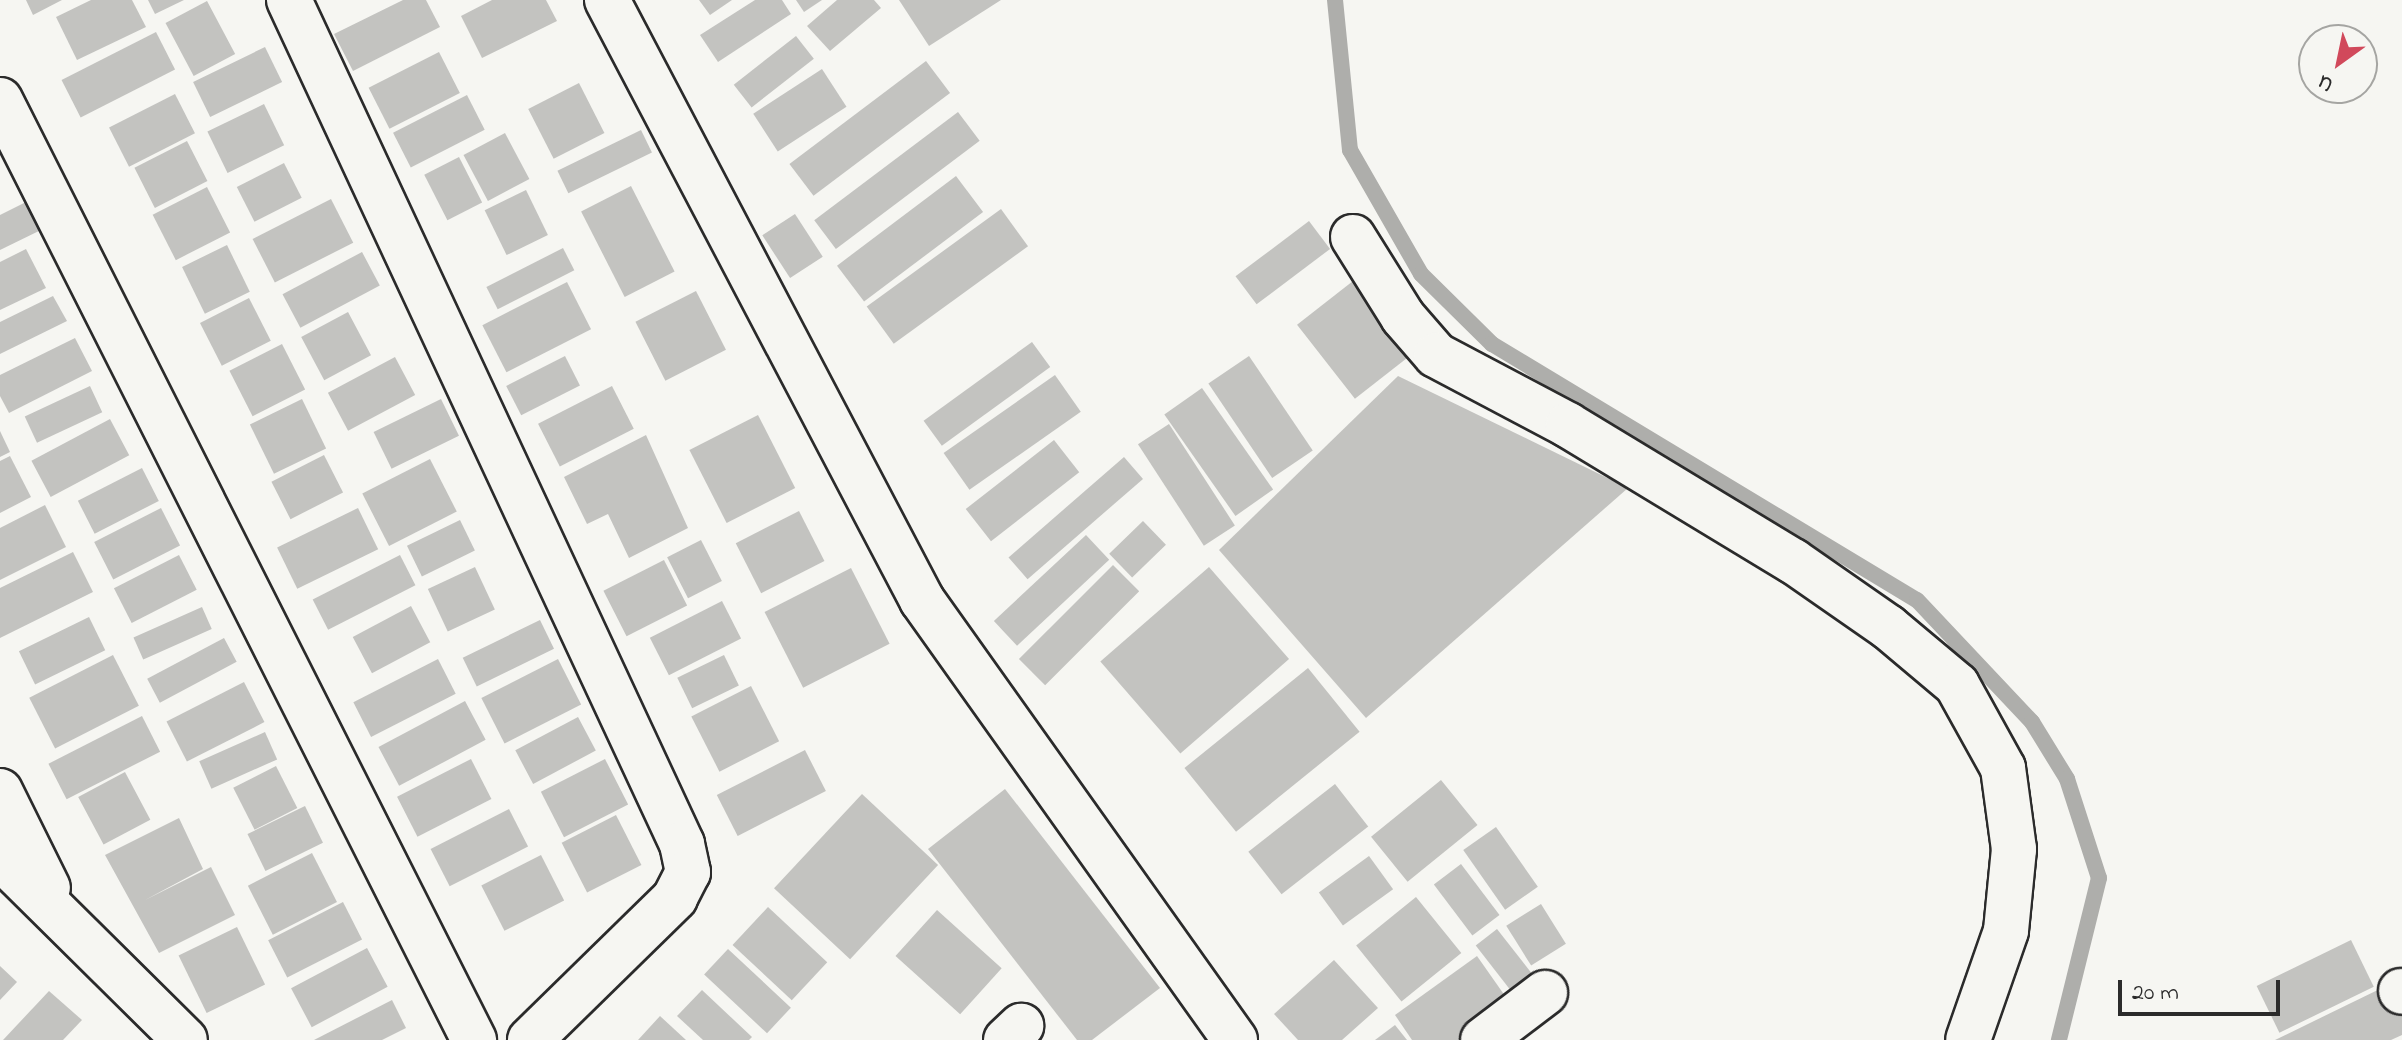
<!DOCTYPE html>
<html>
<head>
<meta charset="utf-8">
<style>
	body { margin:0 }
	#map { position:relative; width:2402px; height:1040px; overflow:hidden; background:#f6f6f2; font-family:"Indie Flower",sans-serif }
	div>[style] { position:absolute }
	.stream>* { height:16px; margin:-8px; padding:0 8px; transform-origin:8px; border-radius:8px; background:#aeaeab }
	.building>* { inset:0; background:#c3c3c0; transform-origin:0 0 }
	.roads { filter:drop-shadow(2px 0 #2b2b2b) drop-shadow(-2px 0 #2b2b2b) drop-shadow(0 2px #2b2b2b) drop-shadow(0 -2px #2b2b2b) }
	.minor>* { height:44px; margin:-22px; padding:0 22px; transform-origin:22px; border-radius:22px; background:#f6f6f2 }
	span { translate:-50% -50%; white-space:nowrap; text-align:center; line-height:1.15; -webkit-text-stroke:6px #f6f6f2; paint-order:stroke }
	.north { position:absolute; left:2298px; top:24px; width:80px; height:80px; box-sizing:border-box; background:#f6f6f2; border:2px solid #a5a5a2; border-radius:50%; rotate:213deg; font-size:22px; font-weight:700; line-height:32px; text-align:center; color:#2b2b2b }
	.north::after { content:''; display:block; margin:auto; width:28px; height:36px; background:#d1495b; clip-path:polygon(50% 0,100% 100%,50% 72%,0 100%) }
	.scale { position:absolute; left:2118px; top:980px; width:162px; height:36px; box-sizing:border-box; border:4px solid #2b2b2b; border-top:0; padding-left:10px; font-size:24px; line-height:28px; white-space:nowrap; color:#2b2b2b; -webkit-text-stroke:6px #f6f6f2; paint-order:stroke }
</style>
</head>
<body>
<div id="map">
	<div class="stream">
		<i style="left:1335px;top:0;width:151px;rotate:84.3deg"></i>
		<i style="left:1350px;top:150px;width:143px;rotate:60.2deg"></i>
		<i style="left:1421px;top:274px;width:100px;rotate:44.6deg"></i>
		<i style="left:1492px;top:344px;width:496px;rotate:31.1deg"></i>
		<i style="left:1917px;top:600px;width:168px;rotate:46.7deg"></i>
		<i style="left:2032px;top:722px;width:67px;rotate:58.4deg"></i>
		<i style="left:2067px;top:779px;width:104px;rotate:72.1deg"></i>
		<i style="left:2099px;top:878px;width:167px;rotate:103.9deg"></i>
	</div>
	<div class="building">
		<i style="clip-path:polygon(26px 0,62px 0,33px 15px)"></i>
		<i style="clip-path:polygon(91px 0,132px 0,146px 27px,77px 60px,56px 17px)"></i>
		<i style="clip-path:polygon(148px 0,184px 0,155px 14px)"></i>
		<i style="clip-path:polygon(403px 0,426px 0,440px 27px,353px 71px,334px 34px)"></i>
		<i style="clip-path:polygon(492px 0,546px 0,557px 21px,482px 58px,461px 16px)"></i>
		<i style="clip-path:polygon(699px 0,732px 0,710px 15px)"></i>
		<i style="clip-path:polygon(755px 0,782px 0,791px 14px,718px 62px,700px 35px)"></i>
		<i style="clip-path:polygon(796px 0,822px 0,804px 12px)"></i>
		<i style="clip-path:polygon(837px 0,874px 0,881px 8px,830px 51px,807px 26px)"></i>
		<i style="clip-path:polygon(899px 0,1001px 0,929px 46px)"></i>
		<i style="left:207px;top:1px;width:60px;height:47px;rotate:62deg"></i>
		<i style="left:156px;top:32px;width:42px;height:106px;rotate:63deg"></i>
		<i style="left:796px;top:36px;width:29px;height:79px;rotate:52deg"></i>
		<i style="left:265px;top:47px;width:39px;height:80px;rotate:64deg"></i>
		<i style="left:439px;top:52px;width:46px;height:79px;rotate:63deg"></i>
		<i style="left:926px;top:61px;width:40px;height:171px;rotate:53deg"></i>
		<i style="left:822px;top:69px;width:45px;height:82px;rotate:57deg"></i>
		<i style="left:579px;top:83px;width:56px;height:57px;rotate:63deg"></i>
		<i style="left:175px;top:94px;width:44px;height:74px;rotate:63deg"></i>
		<i style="left:467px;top:95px;width:39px;height:83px;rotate:63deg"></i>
		<i style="left:264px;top:104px;width:46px;height:63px;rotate:64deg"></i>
		<i style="left:958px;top:112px;width:36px;height:180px;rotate:53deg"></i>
		<i style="left:641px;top:130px;width:25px;height:93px;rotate:64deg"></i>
		<i style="left:505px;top:133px;width:52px;height:47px;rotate:62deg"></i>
		<i style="left:187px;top:141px;width:45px;height:59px;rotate:63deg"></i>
		<i style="left:459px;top:157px;width:51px;height:39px;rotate:63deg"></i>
		<i style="left:284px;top:163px;width:39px;height:53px;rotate:63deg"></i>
		<i style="left:956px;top:176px;width:45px;height:149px;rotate:53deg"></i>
		<i style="left:631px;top:186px;width:96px;height:56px;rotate:63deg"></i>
		<i style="left:207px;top:187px;width:51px;height:61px;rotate:63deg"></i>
		<i style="left:526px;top:190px;width:50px;height:46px;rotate:64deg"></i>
		<i style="left:331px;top:199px;width:49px;height:88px;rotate:63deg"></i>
		<i style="clip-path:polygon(28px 201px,43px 229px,0 250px,0 215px)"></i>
		<i style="left:1001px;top:209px;width:46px;height:166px;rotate:54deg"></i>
		<i style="left:795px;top:214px;width:51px;height:39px;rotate:57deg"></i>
		<i style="left:1309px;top:221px;width:35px;height:92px;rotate:53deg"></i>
		<i style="left:227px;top:245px;width:52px;height:50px;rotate:64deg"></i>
		<i style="left:563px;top:248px;width:25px;height:86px;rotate:63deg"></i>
		<i style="clip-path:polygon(26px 249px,46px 288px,0 310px,0 262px)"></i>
		<i style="left:362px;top:252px;width:38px;height:90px;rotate:62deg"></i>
		<i style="left:1353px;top:281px;width:94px;height:71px;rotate:52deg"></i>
		<i style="left:567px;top:282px;width:53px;height:95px;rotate:63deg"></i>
		<i style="left:696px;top:291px;width:66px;height:68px;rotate:63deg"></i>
		<i style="clip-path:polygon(53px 296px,67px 321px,0 354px,0 322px)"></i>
		<i style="left:249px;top:298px;width:48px;height:55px;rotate:63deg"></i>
		<i style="left:348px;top:312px;width:49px;height:53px;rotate:62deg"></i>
		<i style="clip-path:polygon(75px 338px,92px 371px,9px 413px,0 396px,0 375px)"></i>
		<i style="left:1032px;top:342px;width:31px;height:134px;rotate:54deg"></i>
		<i style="left:282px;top:344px;width:51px;height:59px;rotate:63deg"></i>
		<i style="left:565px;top:356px;width:33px;height:66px;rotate:63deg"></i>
		<i style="left:1249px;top:356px;width:114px;height:49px;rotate:56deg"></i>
		<i style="left:395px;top:357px;width:43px;height:76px;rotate:62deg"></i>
		<i style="left:1055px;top:375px;width:45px;height:136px;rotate:55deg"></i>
		<i style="clip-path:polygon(1398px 376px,1628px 488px,1366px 718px,1219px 550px)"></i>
		<i style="left:90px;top:386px;width:29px;height:72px;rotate:65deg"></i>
		<i style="left:612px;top:386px;width:48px;height:83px;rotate:63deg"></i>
		<i style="left:1202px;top:388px;width:124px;height:46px;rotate:55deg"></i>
		<i style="left:302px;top:399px;width:55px;height:58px;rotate:64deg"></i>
		<i style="left:441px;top:399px;width:41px;height:75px;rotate:64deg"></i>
		<i style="left:758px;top:415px;width:82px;height:77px;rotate:63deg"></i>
		<i style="left:110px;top:419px;width:41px;height:89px;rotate:62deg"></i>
		<i style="left:1169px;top:424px;width:121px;height:37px;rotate:57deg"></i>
		<i style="clip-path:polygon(0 431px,10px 452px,0 457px)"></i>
		<i style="clip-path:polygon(646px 435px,688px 528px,629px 558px,608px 514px,587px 524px,564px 477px)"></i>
		<i style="left:1054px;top:440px;width:41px;height:112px;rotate:52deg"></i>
		<i style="left:324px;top:455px;width:42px;height:59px;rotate:63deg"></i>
		<i style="clip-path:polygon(10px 456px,31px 497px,0 513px,0 461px)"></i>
		<i style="left:1124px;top:457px;width:29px;height:153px;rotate:49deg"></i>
		<i style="left:430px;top:459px;width:59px;height:76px;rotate:63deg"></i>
		<i style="left:142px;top:468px;width:37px;height:72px;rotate:63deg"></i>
		<i style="clip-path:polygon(45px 505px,66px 547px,0 580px,0 528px)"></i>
		<i style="left:161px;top:508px;width:42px;height:75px;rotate:63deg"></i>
		<i style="left:358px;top:508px;width:46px;height:90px;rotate:64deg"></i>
		<i style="left:799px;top:511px;width:56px;height:71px;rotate:63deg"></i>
		<i style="left:460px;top:520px;width:34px;height:59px;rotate:64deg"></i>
		<i style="left:1143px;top:521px;width:33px;height:47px;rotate:46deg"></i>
		<i style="left:1086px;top:535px;width:34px;height:126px;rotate:47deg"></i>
		<i style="left:701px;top:540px;width:46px;height:38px;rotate:63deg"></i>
		<i style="clip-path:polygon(73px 552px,93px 592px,0 638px,0 588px)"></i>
		<i style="left:179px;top:555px;width:39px;height:73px;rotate:63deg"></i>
		<i style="left:400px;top:555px;width:34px;height:98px;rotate:63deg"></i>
		<i style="left:664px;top:560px;width:51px;height:68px;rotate:63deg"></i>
		<i style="left:1113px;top:565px;width:37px;height:133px;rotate:45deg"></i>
		<i style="left:475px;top:567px;width:47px;height:52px;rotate:65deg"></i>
		<i style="left:1209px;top:567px;width:122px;height:144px;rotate:49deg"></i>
		<i style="left:851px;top:568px;width:85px;height:97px;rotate:63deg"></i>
		<i style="left:722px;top:601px;width:42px;height:81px;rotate:63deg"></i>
		<i style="left:411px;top:606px;width:41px;height:66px;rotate:62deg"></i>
		<i style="left:202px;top:607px;width:24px;height:75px;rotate:66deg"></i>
		<i style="left:89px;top:617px;width:37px;height:78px;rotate:64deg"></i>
		<i style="left:540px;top:620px;width:32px;height:86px;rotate:64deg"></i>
		<i style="left:224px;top:638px;width:27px;height:87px;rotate:62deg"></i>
		<i style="left:113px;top:655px;width:57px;height:94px;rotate:63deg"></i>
		<i style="left:724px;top:655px;width:34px;height:52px;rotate:64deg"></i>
		<i style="left:438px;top:659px;width:39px;height:95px;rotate:63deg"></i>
		<i style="left:558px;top:659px;width:51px;height:86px;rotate:63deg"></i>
		<i style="left:1308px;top:668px;width:82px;height:159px;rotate:51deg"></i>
		<i style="left:244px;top:682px;width:45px;height:87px;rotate:63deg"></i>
		<i style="left:751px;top:686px;width:62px;height:67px;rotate:63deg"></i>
		<i style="left:465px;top:701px;width:44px;height:98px;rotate:62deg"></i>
		<i style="left:142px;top:716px;width:40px;height:105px;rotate:63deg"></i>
		<i style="left:578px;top:717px;width:38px;height:71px;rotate:62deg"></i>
		<i style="left:265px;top:732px;width:30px;height:72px;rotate:66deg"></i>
		<i style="left:805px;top:750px;width:46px;height:99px;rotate:63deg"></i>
		<i style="left:471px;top:759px;width:45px;height:83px;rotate:63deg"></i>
		<i style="left:605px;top:759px;width:51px;height:72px;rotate:63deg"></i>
		<i style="left:276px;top:766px;width:47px;height:48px;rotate:63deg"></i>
		<i style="left:125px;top:772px;width:54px;height:53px;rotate:62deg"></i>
		<i style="left:1441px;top:780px;width:58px;height:90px;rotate:51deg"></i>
		<i style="left:1335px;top:784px;width:54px;height:110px;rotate:52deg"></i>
		<i style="clip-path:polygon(1005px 789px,1160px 988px,1092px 1040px,1077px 1040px,928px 849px)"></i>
		<i style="left:862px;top:794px;width:104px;height:129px;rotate:43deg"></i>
		<i style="left:305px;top:806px;width:41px;height:64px;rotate:64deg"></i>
		<i style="left:509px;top:809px;width:42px;height:88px;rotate:63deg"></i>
		<i style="left:616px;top:815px;width:56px;height:61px;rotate:63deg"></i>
		<i style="clip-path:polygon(179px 818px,203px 869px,145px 900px,211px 867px,235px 915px,159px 953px,105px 855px)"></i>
		<i style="left:1496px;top:827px;width:73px;height:40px;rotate:55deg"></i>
		<i style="left:312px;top:853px;width:55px;height:72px;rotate:63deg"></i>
		<i style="left:541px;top:855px;width:51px;height:67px;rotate:63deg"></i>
		<i style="left:1369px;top:856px;width:41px;height:62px;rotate:54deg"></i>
		<i style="left:1461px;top:864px;width:64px;height:34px;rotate:53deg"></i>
		<i style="left:1416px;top:897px;width:72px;height:77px;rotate:51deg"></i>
		<i style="left:343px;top:902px;width:42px;height:84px;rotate:63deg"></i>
		<i style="left:1541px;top:904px;width:47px;height:41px;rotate:58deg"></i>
		<i style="left:768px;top:907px;width:81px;height:52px;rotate:43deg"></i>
		<i style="left:937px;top:910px;width:87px;height:62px;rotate:42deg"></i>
		<i style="left:237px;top:927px;width:64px;height:65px;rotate:64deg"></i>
		<i style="left:1497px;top:929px;width:66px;height:27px;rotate:52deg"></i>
		<i style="left:2351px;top:940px;width:52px;height:105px;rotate:64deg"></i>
		<i style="left:367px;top:948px;width:44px;height:86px;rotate:62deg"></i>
		<i style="left:728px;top:949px;width:86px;height:35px;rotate:43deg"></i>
		<i style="clip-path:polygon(1477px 956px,1510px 1003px,1458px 1040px,1412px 1040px,1395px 1015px)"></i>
		<i style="clip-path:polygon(1334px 960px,1378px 1008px,1342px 1040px,1298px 1040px,1274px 1014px)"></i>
		<i style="clip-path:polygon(0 966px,17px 982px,0 1000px)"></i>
		<i style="clip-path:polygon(2388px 985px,2402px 1014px,2402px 1035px,2391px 1040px,2275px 1040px)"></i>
		<i style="clip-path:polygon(702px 990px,752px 1037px,749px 1040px,703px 1040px,677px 1016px)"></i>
		<i style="clip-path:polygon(49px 991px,82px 1020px,63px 1040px,3px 1040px)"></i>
		<i style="clip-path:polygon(392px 1000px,406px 1028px,382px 1040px,314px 1040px)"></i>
		<i style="clip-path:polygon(660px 1016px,686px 1040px,638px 1040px)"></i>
		<i style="clip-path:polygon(1395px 1025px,1407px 1040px,1375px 1040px)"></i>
	</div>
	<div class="roads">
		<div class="minor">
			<i style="left:289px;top:0;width:931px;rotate:65.03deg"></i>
			<i style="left:682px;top:844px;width:29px;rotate:78deg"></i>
			<i style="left:688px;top:872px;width:29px;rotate:117deg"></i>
			<i style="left:675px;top:898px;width:203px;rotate:135.6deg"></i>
			<i style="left:607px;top:0;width:678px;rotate:62.3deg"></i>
			<i style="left:922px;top:600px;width:540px;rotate:54.57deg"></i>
			<i style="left:0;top:100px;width:1053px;rotate:63.24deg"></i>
			<i style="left:1353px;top:237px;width:94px;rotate:58deg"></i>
			<i style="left:1403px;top:317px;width:50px;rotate:49deg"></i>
			<i style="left:1436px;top:355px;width:149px;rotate:27.9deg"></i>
			<i style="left:1568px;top:425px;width:263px;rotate:31.2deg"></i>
			<i style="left:1793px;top:561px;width:116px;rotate:34.8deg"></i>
			<i style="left:1888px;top:627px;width:90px;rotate:40deg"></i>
			<i style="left:1957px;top:685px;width:95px;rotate:61deg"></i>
			<i style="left:2003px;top:768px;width:82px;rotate:82.3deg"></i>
			<i style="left:2014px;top:849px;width:82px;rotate:95.6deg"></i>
			<i style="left:2006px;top:931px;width:115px;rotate:109.2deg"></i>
			<i style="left:0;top:791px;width:108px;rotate:63.7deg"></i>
			<i style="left:0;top:857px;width:260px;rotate:44.7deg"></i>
			<i style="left:2401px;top:991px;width:1px;rotate:45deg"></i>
			<i style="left:1006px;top:1040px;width:21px;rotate:-43deg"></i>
			<i style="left:1483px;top:1040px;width:78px;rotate:-37.2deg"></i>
		</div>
	</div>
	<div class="north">U</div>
	<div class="scale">20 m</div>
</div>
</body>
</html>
